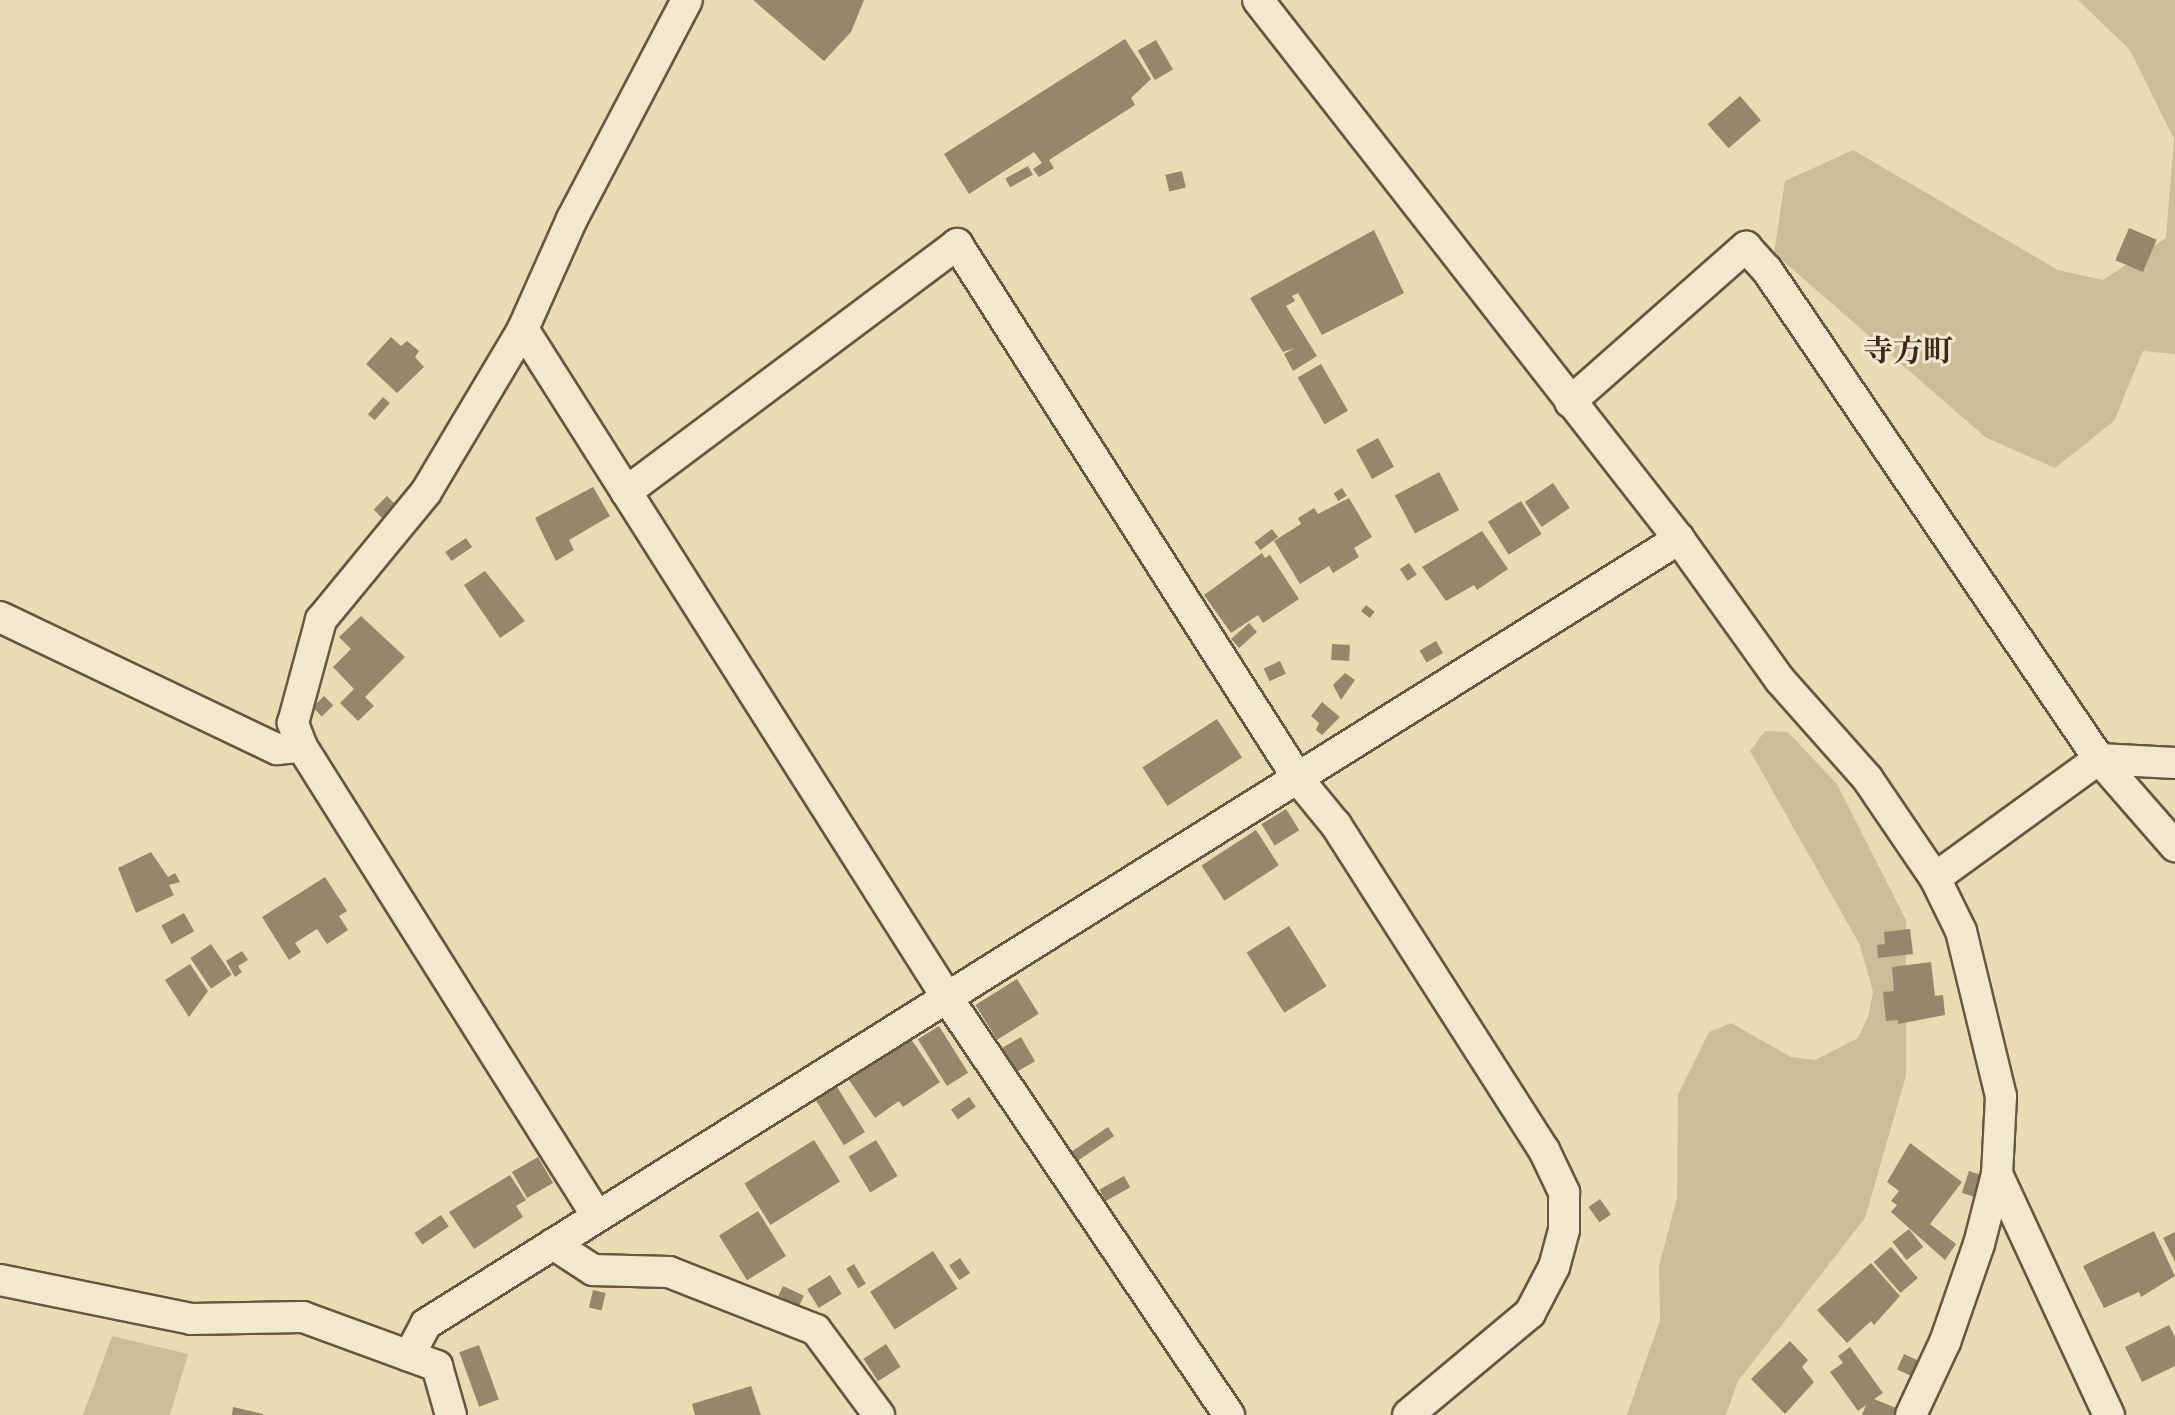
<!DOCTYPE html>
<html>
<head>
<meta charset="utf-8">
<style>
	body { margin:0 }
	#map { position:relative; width:2175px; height:1415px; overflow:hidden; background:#eadcb2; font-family:"Sorts Mill Goudy","Noto Serif JP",serif }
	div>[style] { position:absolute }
	.green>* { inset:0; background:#ccbd99 }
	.building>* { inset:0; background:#96866a; transform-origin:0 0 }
	.roads { filter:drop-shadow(2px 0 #685542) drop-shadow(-2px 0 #685542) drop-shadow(0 2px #685542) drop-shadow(0 -2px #685542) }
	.minor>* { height:30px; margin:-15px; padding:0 15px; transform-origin:15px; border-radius:15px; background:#f1e8cd }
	span { translate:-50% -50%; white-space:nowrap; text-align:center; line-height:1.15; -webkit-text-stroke:6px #f1e8cd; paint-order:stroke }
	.quarter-label { font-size:30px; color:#3c281d; font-weight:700 }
</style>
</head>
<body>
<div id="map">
	<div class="green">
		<i style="clip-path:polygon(2078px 0,2175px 0,2175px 354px,2143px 351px,2114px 421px,2055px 468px,1985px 437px,1774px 253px,1785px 181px,1853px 150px,2058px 270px,2103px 280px,2166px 238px,2174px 139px,2130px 50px)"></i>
		<i style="clip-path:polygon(1765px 731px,1788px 732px,1837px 784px,1906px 920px,1906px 1076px,1865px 1218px,1738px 1381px,1726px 1415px,1627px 1415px,1660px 1320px,1659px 1266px,1677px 1198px,1678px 1095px,1709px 1032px,1731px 1023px,1791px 1057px,1815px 1060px,1858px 1038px,1868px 1017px,1873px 992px,1860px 945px,1750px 751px)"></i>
		<i style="clip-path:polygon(112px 1336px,188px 1354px,170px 1415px,83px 1415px)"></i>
	</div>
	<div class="building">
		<i style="clip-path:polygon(753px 0,864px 0,851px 32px,824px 61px)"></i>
		<i style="clip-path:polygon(1125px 39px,1151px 79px,1131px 98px,1135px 105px,1049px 160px,1054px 168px,1039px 177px,1033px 169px,1042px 163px,1034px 152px,969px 194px,944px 154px)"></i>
		<i style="left:1156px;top:40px;width:34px;height:21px;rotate:60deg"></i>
		<i style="left:1740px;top:96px;width:32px;height:43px;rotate:49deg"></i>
		<i style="left:1028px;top:166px;width:10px;height:26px;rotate:61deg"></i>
		<i style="left:1182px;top:171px;width:17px;height:17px;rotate:77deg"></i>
		<i style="left:2129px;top:228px;width:30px;height:35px;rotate:23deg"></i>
		<i style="clip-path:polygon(1374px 230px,1404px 293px,1322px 335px,1298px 293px,1292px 296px,1295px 301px,1286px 306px,1317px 356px,1293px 371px,1284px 354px,1295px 348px,1283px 352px,1250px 298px)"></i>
		<i style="clip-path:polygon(391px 337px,401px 346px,407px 341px,419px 351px,415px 357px,424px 367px,397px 393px,366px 364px)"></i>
		<i style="left:1321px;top:364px;width:54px;height:27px;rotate:60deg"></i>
		<i style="left:383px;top:397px;width:9px;height:23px;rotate:41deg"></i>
		<i style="left:1378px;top:438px;width:33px;height:25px;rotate:61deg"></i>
		<i style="left:1439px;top:472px;width:43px;height:50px;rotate:62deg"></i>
		<i style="left:1553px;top:483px;width:30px;height:34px;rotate:56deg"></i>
		<i style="clip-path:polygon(593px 487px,610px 516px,569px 540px,574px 550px,556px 561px,535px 518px)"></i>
		<i style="left:1342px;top:488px;width:9px;height:10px;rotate:58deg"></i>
		<i style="left:387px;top:496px;width:13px;height:19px;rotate:45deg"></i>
		<i style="clip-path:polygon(1349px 498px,1372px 537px,1354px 548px,1359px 557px,1333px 573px,1329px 566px,1300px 584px,1274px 541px,1301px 524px,1298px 518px,1314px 508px,1318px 514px)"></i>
		<i style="left:1521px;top:501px;width:39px;height:39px;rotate:58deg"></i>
		<i style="left:1272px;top:529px;width:10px;height:22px;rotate:53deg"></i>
		<i style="clip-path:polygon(1482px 531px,1508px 569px,1477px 590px,1474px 585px,1446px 601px,1422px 567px)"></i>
		<i style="left:466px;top:538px;width:11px;height:25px;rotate:56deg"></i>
		<i style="clip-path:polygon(1262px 553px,1265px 558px,1270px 555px,1299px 599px,1263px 623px,1258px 615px,1231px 633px,1204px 595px)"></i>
		<i style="left:1409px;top:563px;width:14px;height:11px;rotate:56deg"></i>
		<i style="clip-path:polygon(485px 571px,525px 621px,500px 638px,464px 585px)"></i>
		<i style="left:1366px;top:605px;width:11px;height:8px;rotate:38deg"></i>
		<i style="clip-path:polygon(361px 616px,405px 657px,365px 697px,374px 706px,358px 721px,340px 703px,354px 689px,333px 667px,351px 649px,339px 637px)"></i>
		<i style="left:1249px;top:623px;width:12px;height:24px;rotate:48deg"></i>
		<i style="left:1436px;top:641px;width:14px;height:19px;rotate:60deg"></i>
		<i style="left:1332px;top:644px;width:18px;height:16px;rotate:3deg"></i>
		<i style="left:1280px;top:661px;width:14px;height:18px;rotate:65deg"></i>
		<i style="clip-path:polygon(1345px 673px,1355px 680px,1341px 700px,1333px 685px)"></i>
		<i style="left:324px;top:696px;width:13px;height:16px;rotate:45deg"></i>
		<i style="clip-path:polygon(1322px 702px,1340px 717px,1322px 735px,1316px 730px,1319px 723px,1311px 716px)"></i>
		<i style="left:1217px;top:719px;width:46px;height:89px;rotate:57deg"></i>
		<i style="left:1286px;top:809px;width:25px;height:29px;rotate:58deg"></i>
		<i style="left:1256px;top:830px;width:42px;height:65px;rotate:57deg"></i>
		<i style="clip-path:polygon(151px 852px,168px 877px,175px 873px,180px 882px,169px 885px,174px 895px,136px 913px,118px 868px)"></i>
		<i style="clip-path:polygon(325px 877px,347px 911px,339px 916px,348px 930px,327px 944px,317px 929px,295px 943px,301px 952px,289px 960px,262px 917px)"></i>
		<i style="left:184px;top:913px;width:21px;height:26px;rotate:61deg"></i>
		<i style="left:1289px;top:926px;width:71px;height:50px;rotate:58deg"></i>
		<i style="clip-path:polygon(1910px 929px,1913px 954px,1878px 958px,1877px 945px,1885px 944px,1884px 932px)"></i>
		<i style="left:211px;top:944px;width:37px;height:25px;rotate:56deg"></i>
		<i style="clip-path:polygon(242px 951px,248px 960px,238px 966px,242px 972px,235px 977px,226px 961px)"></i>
		<i style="clip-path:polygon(1931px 962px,1935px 996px,1943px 995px,1945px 1015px,1898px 1024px,1898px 1020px,1886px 1021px,1883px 992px,1894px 991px,1892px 967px)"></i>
		<i style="clip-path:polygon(190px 964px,208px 991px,189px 1017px,165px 980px)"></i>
		<i style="left:1017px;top:979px;width:41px;height:49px;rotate:58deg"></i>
		<i style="left:939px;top:1026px;width:55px;height:25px;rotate:58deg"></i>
		<i style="left:1021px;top:1037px;width:28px;height:22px;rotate:60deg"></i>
		<i style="clip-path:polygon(911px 1039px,940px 1082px,903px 1107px,899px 1101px,875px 1118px,849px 1080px)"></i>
		<i style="left:837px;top:1087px;width:53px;height:25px;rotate:58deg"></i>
		<i style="left:969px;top:1097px;width:12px;height:22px;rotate:55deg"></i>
		<i style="left:1108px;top:1127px;width:11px;height:47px;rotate:56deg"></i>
		<i style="left:814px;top:1140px;width:49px;height:82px;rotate:58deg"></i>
		<i style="left:876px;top:1140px;width:42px;height:32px;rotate:59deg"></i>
		<i style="clip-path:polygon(1910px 1143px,1962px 1182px,1930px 1224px,1956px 1244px,1945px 1260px,1891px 1212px,1897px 1205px,1891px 1201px,1899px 1191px,1887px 1182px)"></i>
		<i style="left:538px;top:1157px;width:30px;height:30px;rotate:60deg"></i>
		<i style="left:1969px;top:1171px;width:13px;height:23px;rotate:18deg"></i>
		<i style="clip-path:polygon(510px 1175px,526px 1200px,516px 1206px,523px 1217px,474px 1249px,449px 1212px)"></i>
		<i style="left:1124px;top:1176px;width:13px;height:28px;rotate:61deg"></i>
		<i style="left:1600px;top:1199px;width:19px;height:14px;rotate:55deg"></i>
		<i style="left:758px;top:1211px;width:53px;height:46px;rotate:58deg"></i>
		<i style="left:441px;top:1215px;width:14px;height:32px;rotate:56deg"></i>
		<i style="left:1909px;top:1229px;width:23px;height:21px;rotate:52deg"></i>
		<i style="clip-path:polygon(2154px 1231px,2175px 1276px,2141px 1297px,2139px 1292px,2104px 1308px,2083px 1266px)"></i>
		<i style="clip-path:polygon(2175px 1232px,2175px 1262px,2163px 1238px)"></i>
		<i style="left:1891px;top:1247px;width:41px;height:23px;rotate:49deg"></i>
		<i style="left:933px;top:1251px;width:45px;height:75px;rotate:57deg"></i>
		<i style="left:960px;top:1258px;width:18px;height:13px;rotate:56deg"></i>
		<i style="clip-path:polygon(1871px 1263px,1900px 1296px,1874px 1325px,1871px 1321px,1847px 1343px,1817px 1310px)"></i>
		<i style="left:854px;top:1264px;width:23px;height:9px;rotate:59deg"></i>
		<i style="left:830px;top:1275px;width:22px;height:27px;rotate:58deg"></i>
		<i style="left:783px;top:1286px;width:23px;height:11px;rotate:25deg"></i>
		<i style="left:593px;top:1290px;width:13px;height:18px;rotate:13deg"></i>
		<i style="clip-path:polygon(2169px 1325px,2175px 1337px,2175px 1366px,2142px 1382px,2125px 1347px)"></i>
		<i style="clip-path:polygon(1790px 1341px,1808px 1360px,1802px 1367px,1814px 1382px,1785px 1414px,1751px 1379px)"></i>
		<i style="left:886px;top:1344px;width:27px;height:27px;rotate:57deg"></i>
		<i style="left:479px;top:1345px;width:58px;height:21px;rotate:70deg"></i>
		<i style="clip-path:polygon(1850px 1347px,1883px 1393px,1874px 1399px,1896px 1408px,1893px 1415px,1862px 1415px,1866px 1405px,1858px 1411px,1830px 1372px,1843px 1363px,1838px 1356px)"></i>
		<i style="left:1904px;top:1354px;width:20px;height:17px;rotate:24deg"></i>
		<i style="clip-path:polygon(751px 1386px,761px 1415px,695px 1415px,692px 1404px)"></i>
		<i style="clip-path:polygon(233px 1407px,263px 1414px,263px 1415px,232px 1415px)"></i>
	</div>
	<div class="roads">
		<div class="minor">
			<i style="left:1258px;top:0;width:684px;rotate:52.01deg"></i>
			<i style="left:1679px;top:539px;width:173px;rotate:54.4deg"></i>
			<i style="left:1780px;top:680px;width:131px;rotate:48.4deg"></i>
			<i style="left:1867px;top:778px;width:121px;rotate:55.8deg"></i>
			<i style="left:1935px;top:878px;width:59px;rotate:63.9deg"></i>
			<i style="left:1961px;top:931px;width:170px;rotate:76.4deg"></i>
			<i style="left:2001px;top:1096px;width:78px;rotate:92.9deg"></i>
			<i style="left:1997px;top:1174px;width:72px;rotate:104.4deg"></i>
			<i style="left:1979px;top:1244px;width:104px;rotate:109.1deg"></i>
			<i style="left:1945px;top:1342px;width:81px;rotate:115deg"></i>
			<i style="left:523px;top:329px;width:793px;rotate:57.61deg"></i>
			<i style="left:948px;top:999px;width:502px;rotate:55.96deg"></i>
			<i style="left:1570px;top:402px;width:235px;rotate:-41.4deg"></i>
			<i style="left:1746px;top:247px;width:31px;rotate:48deg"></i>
			<i style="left:1767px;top:270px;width:591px;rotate:55.83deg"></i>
			<i style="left:2099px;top:759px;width:116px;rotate:48.9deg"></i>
			<i style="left:626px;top:492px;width:414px;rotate:-36.8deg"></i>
			<i style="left:957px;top:244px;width:636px;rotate:57.46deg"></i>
			<i style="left:1299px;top:780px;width:58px;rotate:50.6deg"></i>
			<i style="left:1336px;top:825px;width:386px;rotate:57.4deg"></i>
			<i style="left:1544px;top:1150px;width:47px;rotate:64.5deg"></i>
			<i style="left:1564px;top:1192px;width:38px;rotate:90deg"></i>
			<i style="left:1564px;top:1230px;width:38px;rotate:105deg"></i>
			<i style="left:1554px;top:1267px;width:52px;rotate:117.6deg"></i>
			<i style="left:1530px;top:1313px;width:159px;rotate:140.1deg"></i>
			<i style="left:0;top:617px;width:307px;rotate:25.5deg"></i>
			<i style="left:277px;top:749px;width:25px;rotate:-5deg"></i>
			<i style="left:1935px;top:878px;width:203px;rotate:-36deg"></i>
			<i style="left:2099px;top:759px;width:76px;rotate:3deg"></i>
			<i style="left:1997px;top:1174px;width:266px;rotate:65.1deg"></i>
			<i style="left:597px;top:1216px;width:554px;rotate:-122.17deg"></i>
			<i style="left:302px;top:747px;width:26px;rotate:-111deg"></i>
			<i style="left:293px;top:723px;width:107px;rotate:-74.8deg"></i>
			<i style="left:321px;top:620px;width:166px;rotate:-50.6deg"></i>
			<i style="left:426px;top:492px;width:190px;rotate:-59.2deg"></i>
			<i style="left:523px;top:329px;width:120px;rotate:-66deg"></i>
			<i style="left:572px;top:219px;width:247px;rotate:-62.3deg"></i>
			<i style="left:553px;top:1244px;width:48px;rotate:33deg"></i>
			<i style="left:593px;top:1270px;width:76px;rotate:1.5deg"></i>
			<i style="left:669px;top:1272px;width:158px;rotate:21.5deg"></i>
			<i style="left:816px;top:1330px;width:106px;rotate:53.5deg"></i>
			<i style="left:0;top:1280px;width:195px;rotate:11.5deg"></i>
			<i style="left:191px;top:1319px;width:112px;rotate:-1deg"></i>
			<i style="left:303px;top:1317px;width:143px;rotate:20.1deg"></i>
			<i style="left:437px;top:1366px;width:51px;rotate:74.1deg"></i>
			<i style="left:409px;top:1356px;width:36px;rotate:-62deg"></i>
			<i style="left:426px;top:1324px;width:1479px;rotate:-32.07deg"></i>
		</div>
	</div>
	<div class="quarter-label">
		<span style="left:1908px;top:354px">寺方町</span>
	</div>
</div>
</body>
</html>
